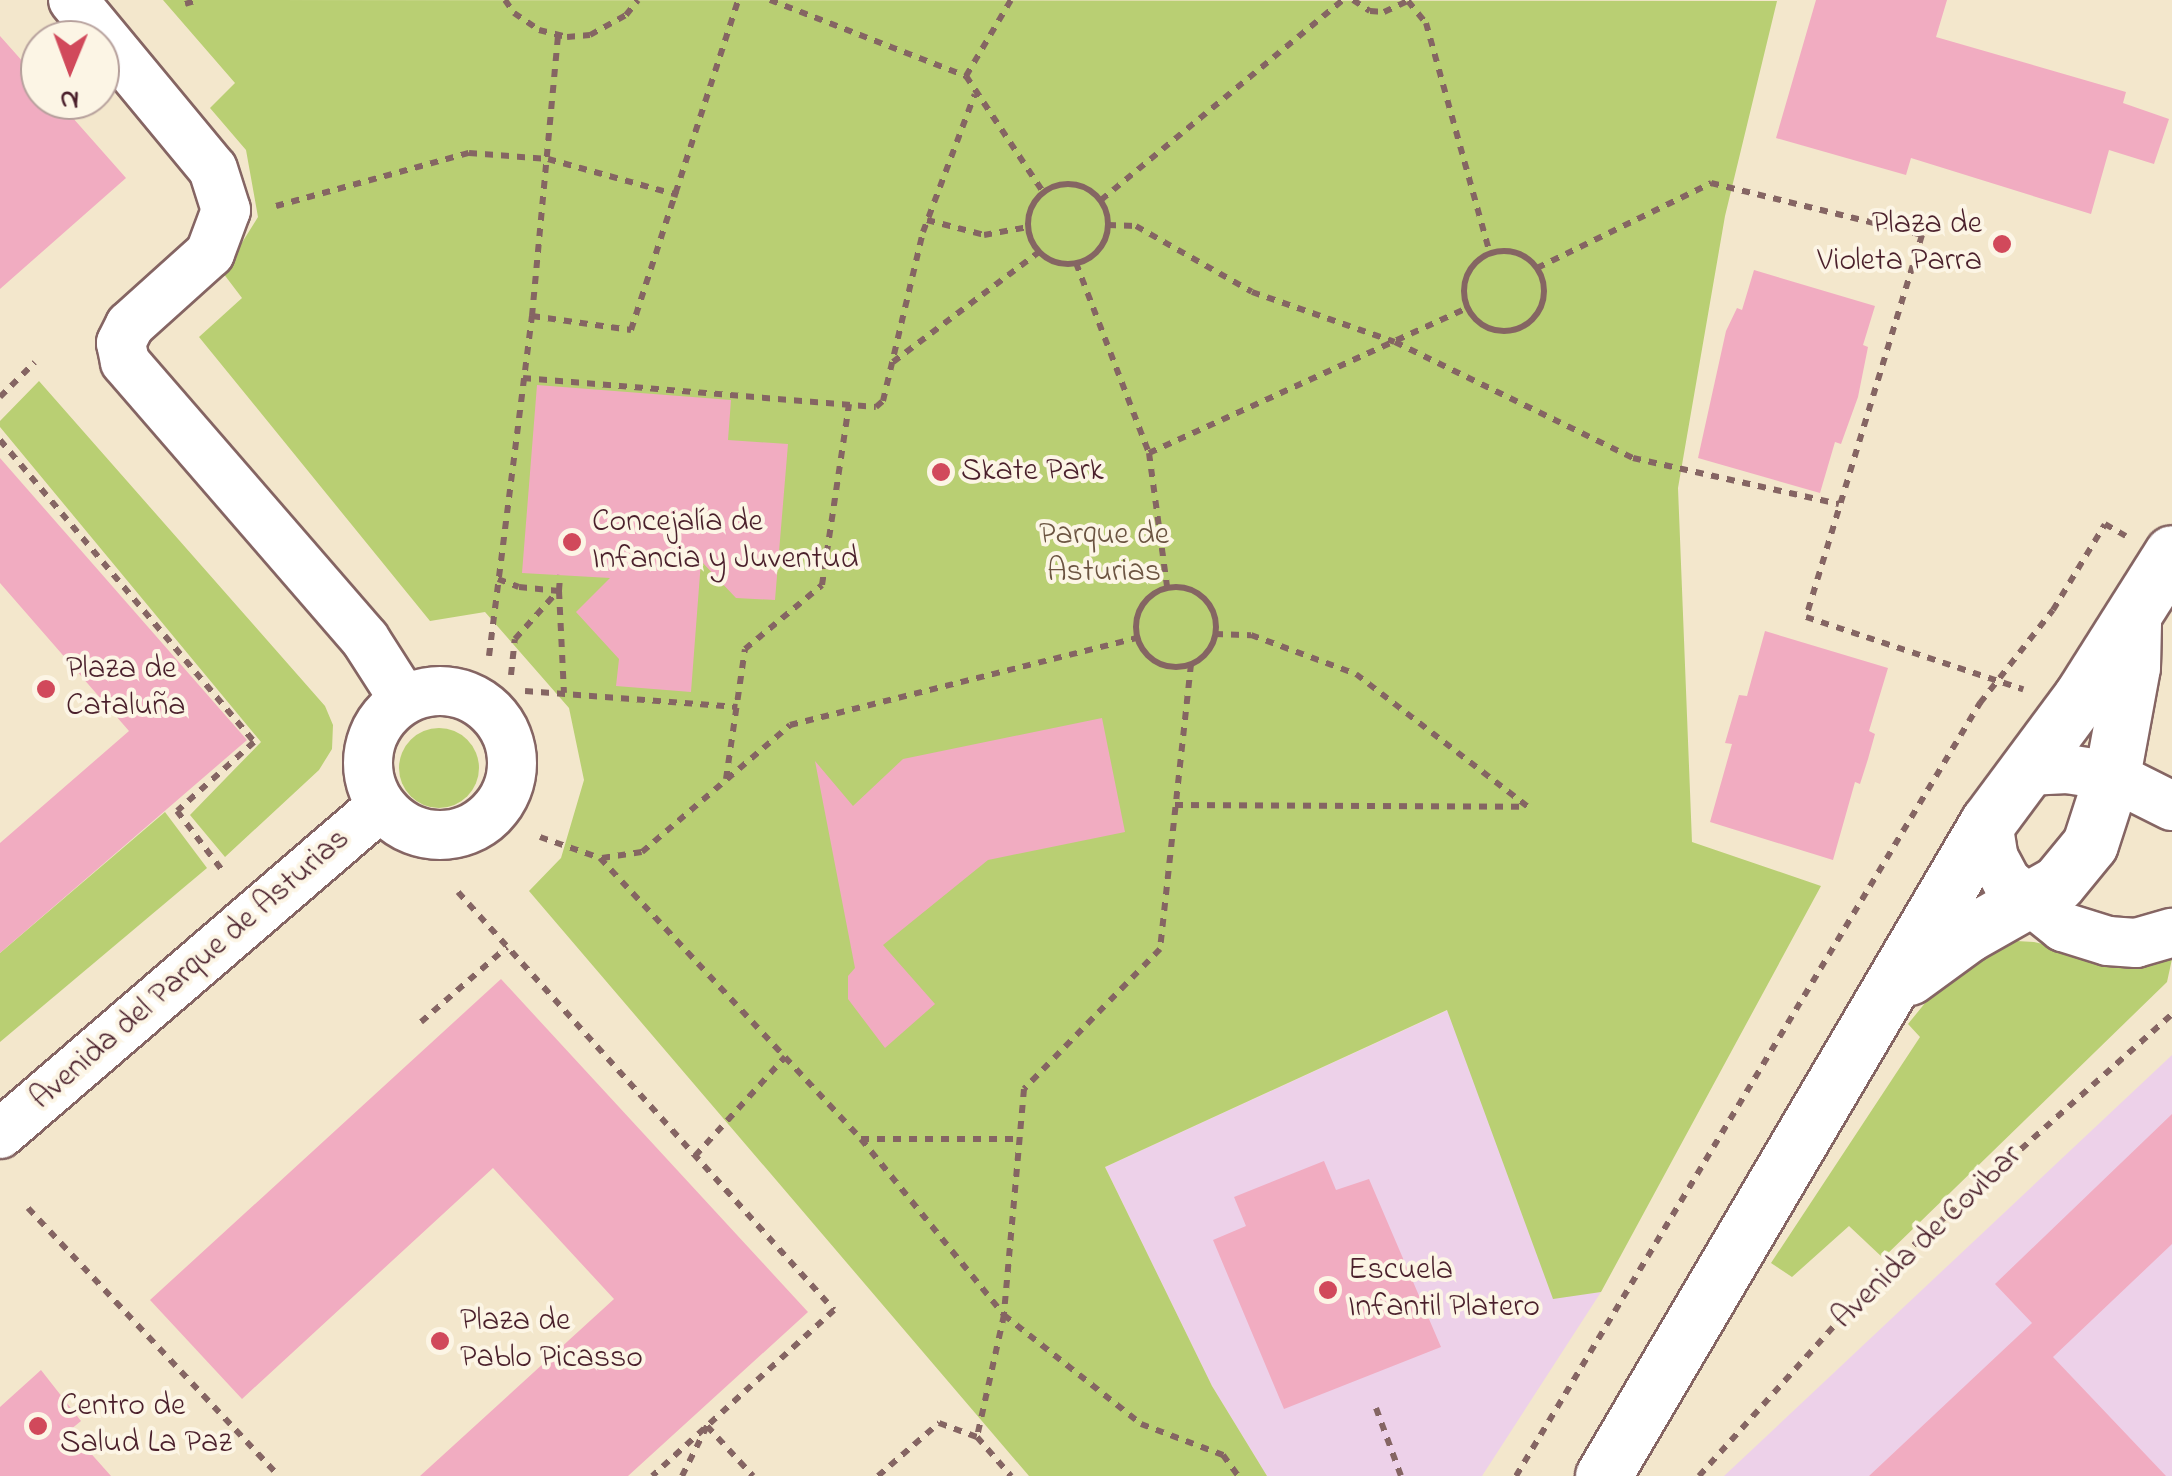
<!DOCTYPE html>
<html>
<head>
<meta charset="utf-8">
<style>
	body { margin:0 }
	#map { position:relative; width:2172px; height:1476px; overflow:hidden; background:#f3e7cc; font-family:"Indie Flower",sans-serif }
	div>[style] { position:absolute }
	.built>* { inset:0; background:#edd1e9 }
	.green>* { inset:0; background:#b9cf73 }
	.round { border-radius:50% }
	.building>* { inset:0; background:#f1acc1 }
	.path>* { height:6px; margin-top:-3px; transform-origin:0; background:repeating-linear-gradient(90deg,#856563 0 8px,transparent 0 16px) }
	.path>.ring { margin:-3px; padding:0; box-sizing:content-box; background:none; border:6px solid #856563; border-radius:50% }
	.roads { filter:drop-shadow(2px 0 #856563) drop-shadow(-2px 0 #856563) drop-shadow(0 2px #856563) drop-shadow(0 -2px #856563) }
	.minor>* { height:48px; margin:-24px; padding:0 24px; transform-origin:24px; border-radius:24px; background:#fff }
	.minor>.ring { margin:-24px; padding:0; box-sizing:content-box; background:none; border:48px solid #fff; border-radius:50% }
	.tertiary>* { height:55px; margin:-27.5px; padding:0 27.5px; transform-origin:27.5px; border-radius:27.5px; background:#fff }
	.dots>* { width:28px; height:28px; translate:-50% -50%; box-sizing:border-box; border:5px solid #fcf5e5; border-radius:50% }
	span { translate:-50% -50%; white-space:nowrap; text-align:center; line-height:1.15; -webkit-text-stroke:8px #fcf5e5; paint-order:stroke }
	.poi-label { font-size:32px; color:#4a1f2b }
	.right { translate:-100% -50%; text-align:right }
	.left { translate:0 -50%; text-align:left }
	.park-label { font-size:32px; color:#6b5441 }
	.street-label { font-size:32px; color:#4a1f2b }
	.north { position:absolute; left:20px; top:20px; width:100px; height:100px; box-sizing:border-box; background:#fcf5e5; border:2px solid #b59f9b; border-radius:50%; rotate:181deg; font-size:28px; font-weight:700; line-height:40px; text-align:center; color:#4a1f2b }
	.north::after { content:''; display:block; margin:auto; width:35px; height:45px; background:#d1495b; clip-path:polygon(50% 0,100% 100%,50% 72%,0 100%) }
</style>
</head>
<body>
<div id="map">
	<div class="built">
		<i style="clip-path:polygon(1448px 1010px,1553px 1298px,1601px 1292px,1482px 1476px,1267px 1476px,1212px 1386px,1105px 1167px)"></i>
		<i style="clip-path:polygon(2172px 1055px,2172px 1476px,1724px 1476px)"></i>
	</div>
	<div class="green">
		<i style="clip-path:polygon(163px 0,1777px 1px,1725px 216px,1678px 488px,1692px 842px,1821px 886px,1601px 1292px,1553px 1299px,1447px 1010px,1105px 1167px,1212px 1386px,1267px 1476px,1029px 1476px,529px 891px,561px 858px,584px 780px,569px 708px,485px 612px,430px 621px,199px 337px,242px 298px,223px 273px,258px 217px,246px 150px,210px 108px,235px 83px)"></i>
		<i style="clip-path:polygon(39px 381px,325px 706px,333px 725px,332px 749px,319px 770px,225px 857px,190px 815px,261px 742px,0 427px,0 421px)"></i>
		<i class="round" style="left:399px;top:728px;width:80px;height:80px"></i>
		<i style="clip-path:polygon(165px 812px,207px 868px,0 1042px,0 953px)"></i>
		<i style="clip-path:polygon(1999px 940px,2034px 942px,2138px 966px,2172px 959px,2167px 982px,1883px 1258px,1849px 1226px,1792px 1277px,1771px 1263px,1920px 1037px,1908px 1024px,1956px 965px)"></i>
	</div>
	<div class="building">
		<i style="clip-path:polygon(1816px 0,1947px 0,1936px 37px,2126px 92px,2123px 103px,2169px 119px,2154px 164px,2109px 150px,2091px 214px,1911px 158px,1906px 175px,1776px 138px)"></i>
		<i style="clip-path:polygon(0 36px,40px 81px,40px 100px,57px 100px,126px 178px,0 289px)"></i>
		<i style="clip-path:polygon(1754px 270px,1875px 306px,1863px 345px,1868px 347px,1858px 397px,1841px 444px,1835px 442px,1820px 493px,1698px 458px,1726px 331px,1737px 308px,1742px 310px)"></i>
		<i style="clip-path:polygon(537px 385px,731px 400px,728px 440px,788px 444px,775px 600px,736px 598px,701px 561px,691px 692px,616px 686px,619px 659px,576px 612px,610px 578px,522px 573px)"></i>
		<i style="clip-path:polygon(0 458px,247px 740px,0 953px,0 843px,129px 731px,0 583px)"></i>
		<i style="clip-path:polygon(1765px 631px,1888px 668px,1869px 731px,1875px 734px,1868px 759px,1860px 784px,1855px 782px,1833px 860px,1710px 822px,1732px 744px,1725px 743px,1739px 695px,1747px 696px)"></i>
		<i style="clip-path:polygon(1102px 718px,1125px 832px,988px 860px,883px 945px,935px 1004px,885px 1048px,848px 999px,848px 976px,855px 968px,815px 761px,853px 806px,903px 759px)"></i>
		<i style="clip-path:polygon(501px 979px,808px 1312px,628px 1476px,420px 1476px,614px 1299px,493px 1168px,242px 1399px,150px 1300px)"></i>
		<i style="clip-path:polygon(2172px 1114px,2172px 1244px,2053px 1357px,2166px 1476px,1869px 1476px,2032px 1323px,1995px 1284px)"></i>
		<i style="clip-path:polygon(1324px 1161px,1336px 1190px,1369px 1179px,1441px 1347px,1284px 1409px,1213px 1240px,1246px 1226px,1234px 1197px)"></i>
		<i style="clip-path:polygon(41px 1370px,81px 1421px,70px 1430px,111px 1476px,0 1476px,0 1407px)"></i>
	</div>
	<div class="path">
		<i style="left:505px;top:0;width:16px;rotate:55deg"></i>
		<i style="left:514px;top:13px;width:30px;rotate:34deg"></i>
		<i style="left:539px;top:30px;width:29px;rotate:14deg"></i>
		<i style="left:567px;top:37px;width:23px;rotate:-5deg"></i>
		<i style="left:590px;top:35px;width:41px;rotate:-29.1deg"></i>
		<i style="left:626px;top:15px;width:19px;rotate:-51deg"></i>
		<i style="left:770px;top:0;width:210px;rotate:21.2deg"></i>
		<i style="left:966px;top:76px;width:139px;rotate:56.4deg"></i>
		<i style="left:1353px;top:0;width:20px;rotate:33deg"></i>
		<i style="left:1370px;top:11px;width:14px;rotate:4deg"></i>
		<i style="left:1384px;top:12px;width:26px;rotate:-25deg"></i>
		<i style="left:1408px;top:1px;width:28px;rotate:51deg"></i>
		<i style="left:1426px;top:23px;width:239px;rotate:74.5deg"></i>
		<i style="left:185px;top:4px;width:14px;rotate:-17deg"></i>
		<i style="left:966px;top:76px;width:88px;rotate:-59.4deg"></i>
		<i class="ring" style="left:1028px;top:184px;width:74px;height:74px"></i>
		<i style="left:1101px;top:200px;width:314px;rotate:-39.6deg"></i>
		<i style="left:276px;top:206px;width:200px;rotate:-15.4deg"></i>
		<i style="left:469px;top:153px;width:79px;rotate:4.3deg"></i>
		<i style="left:548px;top:159px;width:135px;rotate:15.5deg"></i>
		<i style="left:927px;top:220px;width:59px;rotate:14.7deg"></i>
		<i style="left:984px;top:235px;width:45px;rotate:-10.3deg"></i>
		<i style="left:1108px;top:225px;width:28px;rotate:2deg"></i>
		<i style="left:1136px;top:226px;width:133px;rotate:29.6deg"></i>
		<i style="left:1252px;top:292px;width:151px;rotate:19.3deg"></i>
		<i style="left:1395px;top:342px;width:265px;rotate:26deg"></i>
		<i style="left:1633px;top:458px;width:211px;rotate:12.6deg"></i>
		<i class="ring" style="left:1464px;top:251px;width:74px;height:74px"></i>
		<i style="left:1076px;top:263px;width:204px;rotate:69deg"></i>
		<i style="left:1149px;top:453px;width:135px;rotate:82.3deg"></i>
		<i style="left:1537px;top:268px;width:194px;rotate:-26deg"></i>
		<i style="left:1711px;top:183px;width:217px;rotate:13.8deg"></i>
		<i style="left:1922px;top:235px;width:399px;rotate:106.9deg"></i>
		<i style="left:1806px;top:617px;width:229px;rotate:18.4deg"></i>
		<i style="left:532px;top:316px;width:283px;rotate:-84.7deg"></i>
		<i style="left:893px;top:362px;width:183px;rotate:-37deg"></i>
		<i style="left:523px;top:378px;width:354px;rotate:4.7deg"></i>
		<i style="left:876px;top:407px;width:9px;rotate:-41deg"></i>
		<i style="left:883px;top:401px;width:174px;rotate:-76.7deg"></i>
		<i style="left:923px;top:232px;width:147px;rotate:-69.4deg"></i>
		<i style="left:0;top:397px;width:49px;rotate:-45deg"></i>
		<i style="left:0;top:440px;width:395px;rotate:49.9deg"></i>
		<i style="left:254px;top:742px;width:103px;rotate:138.1deg"></i>
		<i style="left:177px;top:811px;width:74px;rotate:52.7deg"></i>
		<i style="left:1149px;top:453px;width:349px;rotate:-24.5deg"></i>
		<i style="left:498px;top:579px;width:22px;rotate:21deg"></i>
		<i style="left:519px;top:587px;width:40px;rotate:5.7deg"></i>
		<i style="left:559px;top:591px;width:16px;rotate:-86deg"></i>
		<i class="ring" style="left:1136px;top:587px;width:74px;height:74px"></i>
		<i style="left:559px;top:591px;width:102px;rotate:87.2deg"></i>
		<i style="left:1215px;top:634px;width:36px;rotate:2deg"></i>
		<i style="left:1251px;top:635px;width:112px;rotate:20.4deg"></i>
		<i style="left:1356px;top:674px;width:217px;rotate:37.7deg"></i>
		<i style="left:489px;top:656px;width:343px;rotate:-82.8deg"></i>
		<i style="left:532px;top:316px;width:100px;rotate:8deg"></i>
		<i style="left:631px;top:330px;width:347px;rotate:-72deg"></i>
		<i style="left:1191px;top:664px;width:287px;rotate:96.2deg"></i>
		<i style="left:1160px;top:949px;width:195px;rotate:134.2deg"></i>
		<i style="left:1024px;top:1089px;width:227px;rotate:95.1deg"></i>
		<i style="left:1004px;top:1315px;width:175px;rotate:38.5deg"></i>
		<i style="left:1141px;top:1424px;width:88px;rotate:20.7deg"></i>
		<i style="left:1223px;top:1455px;width:26px;rotate:54deg"></i>
		<i style="left:511px;top:675px;width:36px;rotate:-84deg"></i>
		<i style="left:515px;top:639px;width:63px;rotate:-48.2deg"></i>
		<i style="left:525px;top:691px;width:213px;rotate:4.3deg"></i>
		<i style="left:726px;top:779px;width:131px;rotate:-81.7deg"></i>
		<i style="left:745px;top:649px;width:100px;rotate:-39.7deg"></i>
		<i style="left:822px;top:585px;width:183px;rotate:-81.5deg"></i>
		<i style="left:1175px;top:805px;width:352px;rotate:0.3deg"></i>
		<i style="left:540px;top:837px;width:64px;rotate:19.3deg"></i>
		<i style="left:600px;top:858px;width:384px;rotate:47.1deg"></i>
		<i style="left:861px;top:1139px;width:227px;rotate:50.9deg"></i>
		<i style="left:1004px;top:1315px;width:125px;rotate:102.5deg"></i>
		<i style="left:977px;top:1437px;width:52px;rotate:48.9deg"></i>
		<i style="left:602px;top:858px;width:40px;rotate:-8.5deg"></i>
		<i style="left:642px;top:852px;width:195px;rotate:-40.6deg"></i>
		<i style="left:790px;top:725px;width:358px;rotate:-14.1deg"></i>
		<i style="left:458px;top:892px;width:562px;rotate:48.03deg"></i>
		<i style="left:834px;top:1310px;width:246px;rotate:137.6deg"></i>
		<i style="left:421px;top:1022px;width:114px;rotate:-41.1deg"></i>
		<i style="left:861px;top:1139px;width:159px"></i>
		<i style="left:695px;top:1156px;width:134px;rotate:-47.7deg"></i>
		<i style="left:28px;top:1208px;width:367px;rotate:46.9deg"></i>
		<i style="left:1376px;top:1408px;width:72px;rotate:69.8deg"></i>
		<i style="left:682px;top:1476px;width:56px;rotate:-63.4deg"></i>
		<i style="left:707px;top:1426px;width:68px;rotate:47.4deg"></i>
		<i style="left:878px;top:1476px;width:81px;rotate:-41deg"></i>
		<i style="left:939px;top:1423px;width:40px;rotate:20.2deg"></i>
		<i style="left:1516px;top:1476px;width:902px;rotate:-59.03deg"></i>
		<i style="left:1980px;top:703px;width:118px;rotate:-51.9deg"></i>
		<i style="left:2053px;top:610px;width:100px;rotate:-58.8deg"></i>
		<i style="left:2105px;top:524px;width:24px;rotate:30deg"></i>
		<i style="left:1699px;top:1476px;width:268px;rotate:-48deg"></i>
		<i style="left:1878px;top:1277px;width:394px;rotate:-41.8deg"></i>
	</div>
	<div class="roads">
		<div class="minor">
			<i style="left:73px;top:0;width:219px;rotate:50.4deg"></i>
			<i style="left:213px;top:169px;width:43px;rotate:72.4deg"></i>
			<i style="left:226px;top:210px;width:46px;rotate:110.4deg"></i>
			<i style="left:210px;top:253px;width:108px;rotate:138deg"></i>
			<i style="left:130px;top:325px;width:20px;rotate:117deg"></i>
			<i style="left:121px;top:343px;width:19px;rotate:78deg"></i>
			<i style="left:125px;top:362px;width:367px;rotate:49.1deg"></i>
			<i style="left:365px;top:639px;width:72px;rotate:57.4deg"></i>
			<i class="ring" style="left:368px;top:691px;width:96px;height:96px"></i>
			<i style="left:2028px;top:771px;width:39px;rotate:-3deg"></i>
			<i style="left:2067px;top:769px;width:46px;rotate:8.8deg"></i>
			<i style="left:2112px;top:776px;width:67px;rotate:26.6deg"></i>
			<i style="left:1988px;top:822px;width:36px;rotate:81deg"></i>
			<i style="left:1994px;top:858px;width:27px;rotate:62deg"></i>
			<i style="left:2007px;top:882px;width:72px;rotate:38.8deg"></i>
			<i style="left:2063px;top:927px;width:47px;rotate:17.3deg"></i>
			<i style="left:2108px;top:941px;width:28px;rotate:4deg"></i>
			<i style="left:2136px;top:943px;width:37px;rotate:-16deg"></i>
			<i style="left:0;top:1134px;width:503px;rotate:-40.72deg"></i>
		</div>
		<div class="tertiary">
			<i style="left:1909px;top:977px;width:73px;rotate:-36.1deg"></i>
			<i style="left:1968px;top:934px;width:103px;rotate:-29.5deg"></i>
			<i style="left:2058px;top:883px;width:50px;rotate:-50.6deg"></i>
			<i style="left:2090px;top:844px;width:71px;rotate:-72.1deg"></i>
			<i style="left:2112px;top:776px;width:111px;rotate:-79.6deg"></i>
			<i style="left:2132px;top:667px;width:44px;rotate:-88.7deg"></i>
			<i style="left:1603px;top:1476px;width:759px;rotate:-59.52deg"></i>
			<i style="left:1988px;top:822px;width:156px;rotate:-53.4deg"></i>
			<i style="left:2081px;top:697px;width:170px;rotate:-57.7deg"></i>
		</div>
	</div>
	<div class="dots">
		<i style="left:2002px;top:244px;background:#d1495b"></i>
		<i style="left:941px;top:472px;background:#d1495b"></i>
		<i style="left:572px;top:542px;background:#d1495b"></i>
		<i style="left:46px;top:689px;background:#d1495b"></i>
		<i style="left:1328px;top:1290px;background:#d1495b"></i>
		<i style="left:440px;top:1341px;background:#d1495b"></i>
		<i style="left:38px;top:1426px;background:#d1495b"></i>
	</div>
	<div class="poi-label">
		<span class="right" style="left:1982px;top:244px">Plaza de<br>Violeta Parra</span>
		<span class="left" style="left:961px;top:472px">Skate Park</span>
		<span class="left" style="left:592px;top:542px">Concejalía de<br>Infancia y Juventud</span>
		<span class="left" style="left:66px;top:689px">Plaza de<br>Cataluña</span>
		<span class="left" style="left:1348px;top:1290px">Escuela<br>Infantil Platero</span>
		<span class="left" style="left:460px;top:1341px">Plaza de<br>Pablo Picasso</span>
		<span class="left" style="left:60px;top:1426px">Centro de<br>Salud La Paz</span>
	</div>
	<div class="park-label">
		<span style="left:1104px;top:555px">Parque de<br>Asturias</span>
	</div>
	<div class="street-label">
		<span style="left:191px;top:970px;rotate:-41deg">Avenida del Parque de Asturias</span>
		<span style="left:1928px;top:1238px;rotate:-44deg">Avenida de Covibar</span>
	</div>
	<div class="north">N</div>
</div>
</body>
</html>
